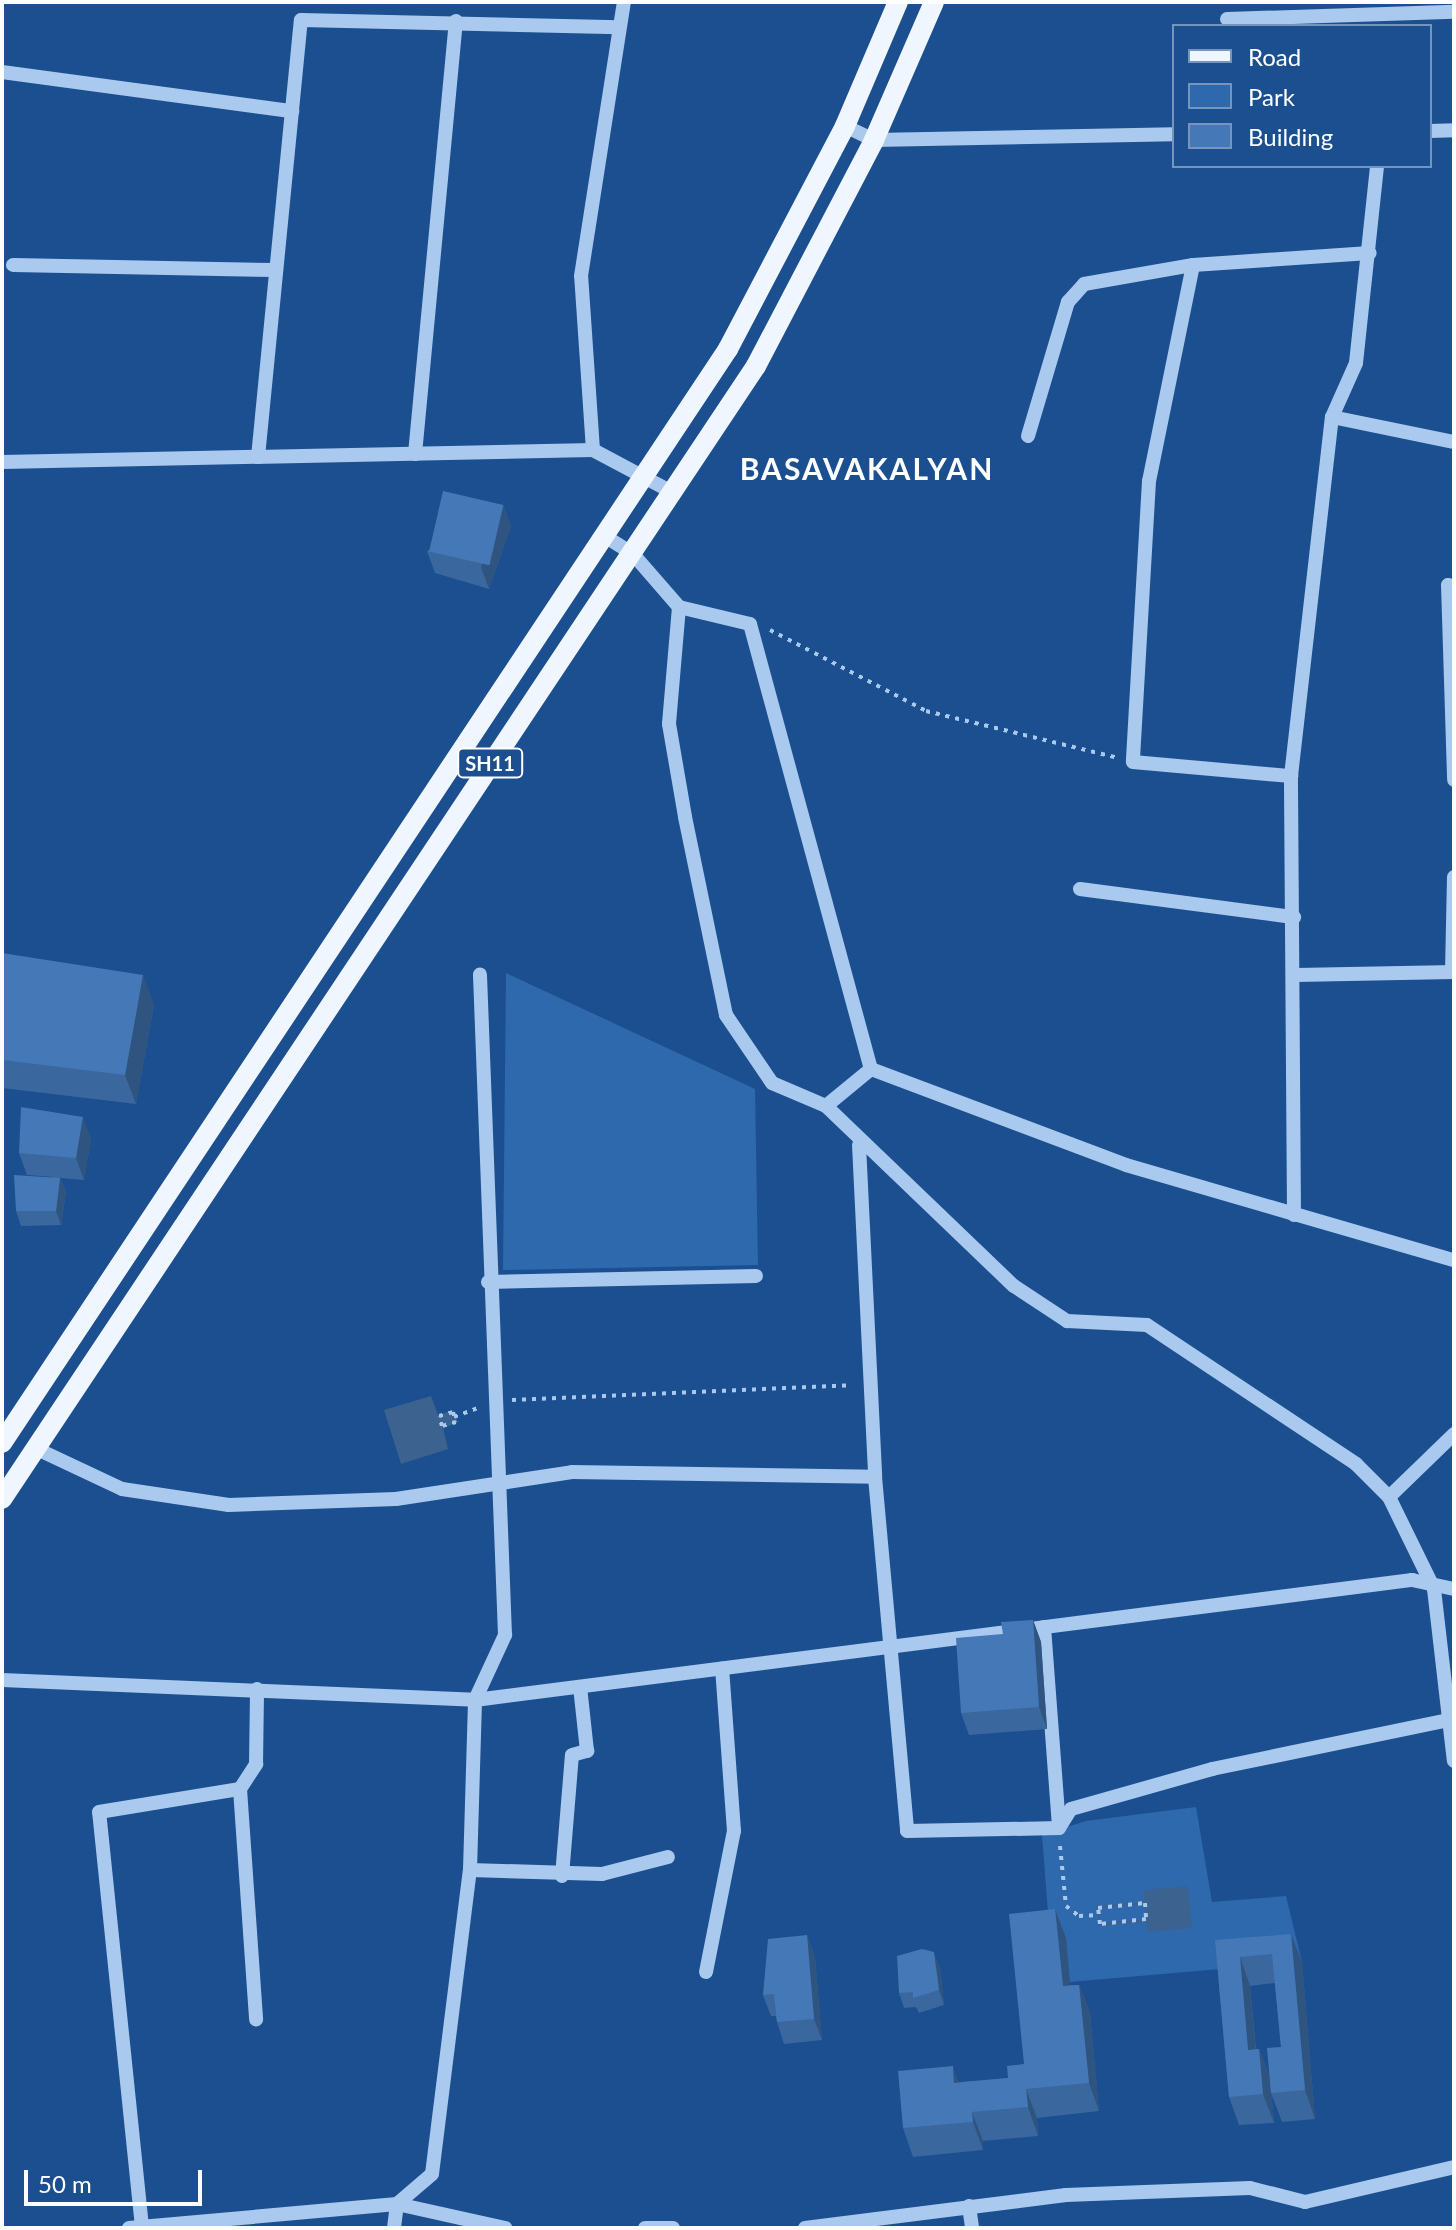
<!DOCTYPE html>
<html>
<head>
<meta charset="utf-8">
<style>
	body { margin:0 }
	#map { position:relative; width:1456px; height:2230px; overflow:hidden; background:#1b4f8f; font-family:Lato,sans-serif }
	div>[style] { position:absolute }
	.green>* { inset:0; background:#2e69ad }
	.water>* { inset:0; background:#3c6290 }
	.path>* { height:4px; margin-top:-2px; transform-origin:0; background:repeating-linear-gradient(90deg,#a9c9ee 0 4px,transparent 0 10px) }
	.minor>* { height:14px; margin:-7px; padding:0 7px; transform-origin:7px; border-radius:7px; background:#a9c9ee }
	.major>* { height:20px; margin:-10px; padding:0 10px; transform-origin:10px; border-radius:10px; background:#f0f6ff }
	.wall>* { inset:0; background:#3a679d }
	.shaded-wall>* { inset:0; background:#305480 }
	.building>* { inset:0; background:#4478b7; transform-origin:0 0 }
	span { translate:-50% -50%; white-space:nowrap; text-align:center; line-height:1.15; -webkit-text-stroke:6px #1b4f8f; paint-order:stroke }
	.shield-label span { padding:2px 6px; background:#1b4f8f; border:2px solid; border-radius:6px; -webkit-text-stroke-width:0 }
	.shield-label { font-size:20px; color:#fff; font-weight:700 }
	.district-label { font-size:30px; color:#fff; font-weight:700; letter-spacing:2px }
	.frame { position:absolute; inset:0; border:4px solid #fff; pointer-events:none }
	.legend { position:absolute; left:1172px; top:24px; width:260px; height:144px; box-sizing:border-box; background:#1b4f8f; border:2px solid #7695bc; margin:0; padding:10px 14px; list-style:none; font-size:24px; color:#fff }
	.legend li { display:flex; align-items:center; gap:16px; height:40px }
	.legend b { width:40px; border:2px solid #7695bc }
	.scale { position:absolute; left:24px; top:2170px; width:178px; height:36px; box-sizing:border-box; border:4px solid #fff; border-top:0; padding-left:10px; font-size:24px; line-height:28px; white-space:nowrap; color:#fff; -webkit-text-stroke:6px #1b4f8f; paint-order:stroke }
</style>
</head>
<body>
<div id="map">
	<div class="green">
		<i style="clip-path:polygon(506px 973px,755px 1089px,758px 1265px,503px 1270px)"></i>
		<i style="clip-path:polygon(1196px 1807px,1212px 1902px,1286px 1896px,1302px 1962px,1070px 1982px,1050px 1939px,1042px 1835px,1086px 1821px)"></i>
	</div>
	<div class="water">
		<i style="clip-path:polygon(431px 1396px,438px 1415px,454px 1410px,458px 1423px,443px 1428px,448px 1449px,401px 1464px,384px 1410px)"></i>
		<i style="clip-path:polygon(evenodd,1188px 1886px,1192px 1928px,1148px 1932px,1146px 1922px,1098px 1926px,1096px 1906px,1144px 1902px,1144px 1890px,1188px 1886px,1145px 1904px,1146px 1919px,1100px 1923px,1099px 1908px,1145px 1904px)"></i>
	</div>
	<div class="path">
		<i style="left:770px;top:630px;width:176px;rotate:27.4deg"></i>
		<i style="left:926px;top:711px;width:195px;rotate:13.7deg"></i>
		<i style="left:512px;top:1400px;width:339px;rotate:-2.5deg"></i>
		<i style="left:453px;top:1412px;width:10px;rotate:73deg"></i>
		<i style="left:456px;top:1422px;width:15px;rotate:164deg"></i>
		<i style="left:442px;top:1426px;width:10px;rotate:-107deg"></i>
		<i style="left:439px;top:1416px;width:15px;rotate:-16deg"></i>
		<i style="left:454px;top:1417px;width:25px;rotate:-21deg"></i>
		<i style="left:1060px;top:1846px;width:60px;rotate:84.3deg"></i>
		<i style="left:1066px;top:1906px;width:16px;rotate:38deg"></i>
		<i style="left:1079px;top:1916px;width:20px;rotate:-3deg"></i>
		<i style="left:1145px;top:1903px;width:16px;rotate:86deg"></i>
		<i style="left:1146px;top:1919px;width:46px;rotate:173.8deg"></i>
		<i style="left:1100px;top:1924px;width:16px;rotate:-97deg"></i>
		<i style="left:1098px;top:1908px;width:47px;rotate:-6.1deg"></i>
	</div>
	<div class="minor">
		<i style="left:1227px;top:19px;width:227px;rotate:-1.8deg"></i>
		<i style="left:2px;top:72px;width:293px;rotate:7.7deg"></i>
		<i style="left:845px;top:126px;width:32px;rotate:26deg"></i>
		<i style="left:874px;top:140px;width:300px;rotate:-1.1deg"></i>
		<i style="left:1430px;top:131px;width:24px;rotate:-2deg"></i>
		<i style="left:13px;top:265px;width:263px;rotate:1.1deg"></i>
		<i style="left:1193px;top:265px;width:220px;rotate:101.5deg"></i>
		<i style="left:1149px;top:481px;width:281px;rotate:93.3deg"></i>
		<i style="left:1133px;top:762px;width:159px;rotate:5.1deg"></i>
		<i style="left:1332px;top:417px;width:125px;rotate:11.6deg"></i>
		<i style="left:1028px;top:436px;width:140px;rotate:-73.4deg"></i>
		<i style="left:1068px;top:302px;width:24px;rotate:-48deg"></i>
		<i style="left:1084px;top:284px;width:111px;rotate:-9.9deg"></i>
		<i style="left:1193px;top:265px;width:177px;rotate:-3.9deg"></i>
		<i style="left:593px;top:450px;width:174px;rotate:-93.9deg"></i>
		<i style="left:581px;top:276px;width:277px;rotate:-81.1deg"></i>
		<i style="left:415px;top:454px;width:435px;rotate:-84.6deg"></i>
		<i style="left:258px;top:457px;width:439px;rotate:-84.4deg"></i>
		<i style="left:301px;top:20px;width:318px;rotate:1.3deg"></i>
		<i style="left:2px;top:462px;width:591px;rotate:-1.16deg"></i>
		<i style="left:593px;top:450px;width:87px;rotate:28deg"></i>
		<i style="left:606px;top:537px;width:32px;rotate:32deg"></i>
		<i style="left:633px;top:554px;width:70px;rotate:49deg"></i>
		<i style="left:679px;top:607px;width:117px;rotate:94.9deg"></i>
		<i style="left:669px;top:724px;width:94px;rotate:80.2deg"></i>
		<i style="left:685px;top:817px;width:202px;rotate:78.3deg"></i>
		<i style="left:726px;top:1015px;width:82px;rotate:55.9deg"></i>
		<i style="left:772px;top:1083px;width:59px;rotate:23.1deg"></i>
		<i style="left:826px;top:1106px;width:260px;rotate:43.8deg"></i>
		<i style="left:1014px;top:1286px;width:64px;rotate:33.4deg"></i>
		<i style="left:1067px;top:1321px;width:80px;rotate:2.9deg"></i>
		<i style="left:1147px;top:1325px;width:251px;rotate:33.6deg"></i>
		<i style="left:1356px;top:1464px;width:47px;rotate:45deg"></i>
		<i style="left:1389px;top:1497px;width:102px;rotate:63.9deg"></i>
		<i style="left:1434px;top:1589px;width:173px;rotate:83.4deg"></i>
		<i style="left:1454px;top:586px;width:6px;rotate:-171deg"></i>
		<i style="left:1448px;top:585px;width:195px;rotate:88.2deg"></i>
		<i style="left:679px;top:607px;width:73px;rotate:13.5deg"></i>
		<i style="left:750px;top:624px;width:461px;rotate:74.8deg"></i>
		<i style="left:1080px;top:889px;width:216px;rotate:7.5deg"></i>
		<i style="left:1452px;top:972px;width:95px;rotate:-88.8deg"></i>
		<i style="left:1296px;top:975px;width:158px;rotate:-1.1deg"></i>
		<i style="left:826px;top:1106px;width:58px;rotate:-39.4deg"></i>
		<i style="left:871px;top:1069px;width:272px;rotate:20.6deg"></i>
		<i style="left:1126px;top:1165px;width:341px;rotate:16.2deg"></i>
		<i style="left:859px;top:1145px;width:332px;rotate:87.2deg"></i>
		<i style="left:875px;top:1477px;width:355px;rotate:84.8deg"></i>
		<i style="left:907px;top:1831px;width:152px;rotate:-1.1deg"></i>
		<i style="left:1059px;top:1828px;width:22px;rotate:-58deg"></i>
		<i style="left:1071px;top:1809px;width:147px;rotate:-15.8deg"></i>
		<i style="left:1212px;top:1769px;width:241px;rotate:-11.7deg"></i>
		<i style="left:1294px;top:1215px;width:439px;rotate:-90.4deg"></i>
		<i style="left:1291px;top:776px;width:361px;rotate:-83.5deg"></i>
		<i style="left:1332px;top:417px;width:59px;rotate:-66deg"></i>
		<i style="left:1356px;top:363px;width:198px;rotate:-83.9deg"></i>
		<i style="left:488px;top:1282px;width:268px;rotate:-1.3deg"></i>
		<i style="left:37px;top:1449px;width:94px;rotate:25.2deg"></i>
		<i style="left:122px;top:1489px;width:108px;rotate:8.5deg"></i>
		<i style="left:229px;top:1505px;width:167px;rotate:-2.1deg"></i>
		<i style="left:396px;top:1499px;width:178px;rotate:-8.7deg"></i>
		<i style="left:572px;top:1472px;width:303px;rotate:0.9deg"></i>
		<i style="left:1389px;top:1497px;width:91px;rotate:-44.1deg"></i>
		<i style="left:1044px;top:1627px;width:201px;rotate:85.7deg"></i>
		<i style="left:2px;top:1680px;width:473px;rotate:2.4deg"></i>
		<i style="left:475px;top:1700px;width:945px;rotate:-7.3deg"></i>
		<i style="left:1412px;top:1580px;width:43px;rotate:12.1deg"></i>
		<i style="left:240px;top:1789px;width:30px;rotate:-57deg"></i>
		<i style="left:256px;top:1764px;width:75px;rotate:-89.2deg"></i>
		<i style="left:470px;top:1870px;width:132px;rotate:1.7deg"></i>
		<i style="left:602px;top:1874px;width:68px;rotate:-14.4deg"></i>
		<i style="left:562px;top:1876px;width:121px;rotate:-85.3deg"></i>
		<i style="left:572px;top:1755px;width:16px;rotate:-15deg"></i>
		<i style="left:587px;top:1751px;width:64px;rotate:-96.2deg"></i>
		<i style="left:706px;top:1972px;width:144px;rotate:-78.8deg"></i>
		<i style="left:734px;top:1831px;width:163px;rotate:-94.2deg"></i>
		<i style="left:969px;top:2206px;width:22px;rotate:82deg"></i>
		<i style="left:142px;top:2227px;width:417px;rotate:-95.9deg"></i>
		<i style="left:99px;top:1812px;width:143px;rotate:-9.3deg"></i>
		<i style="left:240px;top:1789px;width:231px;rotate:86deg"></i>
		<i style="left:129px;top:2228px;width:269px;rotate:-5.1deg"></i>
		<i style="left:397px;top:2204px;width:111px;rotate:12.5deg"></i>
		<i style="left:394px;top:2228px;width:24px;rotate:-83deg"></i>
		<i style="left:397px;top:2204px;width:46px;rotate:-40.6deg"></i>
		<i style="left:432px;top:2174px;width:306px;rotate:-82.9deg"></i>
		<i style="left:470px;top:1870px;width:170px;rotate:-88.3deg"></i>
		<i style="left:475px;top:1700px;width:72px;rotate:-65.2deg"></i>
		<i style="left:505px;top:1635px;width:661px;rotate:-92.17deg"></i>
		<i style="left:645px;top:2228px;width:28px"></i>
		<i style="left:805px;top:2228px;width:263px;rotate:-7.2deg"></i>
		<i style="left:1066px;top:2195px;width:184px;rotate:-2.2deg"></i>
		<i style="left:1250px;top:2188px;width:57px;rotate:14.3deg"></i>
		<i style="left:1305px;top:2202px;width:153px;rotate:-13.2deg"></i>
	</div>
	<div class="major">
		<i style="left:2px;top:1443px;width:1313px;rotate:-56.43deg"></i>
		<i style="left:728px;top:349px;width:252px;rotate:-62.3deg"></i>
		<i style="left:845px;top:126px;width:135px;rotate:-66.9deg"></i>
		<i style="left:2px;top:1499px;width:1361px;rotate:-56.36deg"></i>
		<i style="left:756px;top:366px;width:255px;rotate:-62.4deg"></i>
		<i style="left:874px;top:140px;width:150px;rotate:-66.5deg"></i>
	</div>
	<div class="wall">
		<i style="clip-path:polygon(503px 505px,511px 526px,489px 589px,435px 573px,427px 551px)"></i>
		<i style="clip-path:polygon(2px 953px,154px 1004px,136px 1104px,2px 1088px)"></i>
		<i style="clip-path:polygon(91px 1139px,84px 1180px,60px 1178px,66px 1192px,61px 1225px,21px 1226px,16px 1211px,53px 1177px,27px 1175px,19px 1153px)"></i>
		<i style="clip-path:polygon(1033px 1620px,1041px 1642px,1047px 1729px,969px 1735px,961px 1713px,1003px 1634px)"></i>
		<i style="clip-path:polygon(1291px 1934px,1302px 1962px,1315px 2119px,1282px 2122px,1271px 2093px,1281px 2047px,1275px 1983px,1250px 1986px,1256px 2049px,1259px 2049px,1270px 2077px,1274px 2123px,1239px 2125px,1229px 2097px,1215px 1940px)"></i>
		<i style="clip-path:polygon(807px 1935px,815px 1957px,822px 2040px,784px 2044px,777px 2022px,776px 2016px,771px 2016px,763px 1995px)"></i>
		<i style="clip-path:polygon(1066px 1938px,1070px 1985px,1079px 1985px,1090px 2013px,1099px 2111px,1037px 2118px,1038px 2136px,983px 2141px,983px 2150px,913px 2157px,903px 2128px,959px 2082px,1008px 2078px,1024px 2064px)"></i>
		<i style="clip-path:polygon(940px 1967px,944px 2005px,919px 2013px,916px 2007px,904px 2008px,899px 1993px)"></i>
	</div>
	<div class="shaded-wall">
		<i style="clip-path:polygon(503px 505px,511px 526px,489px 589px,481px 567px)"></i>
		<i style="clip-path:polygon(143px 975px,154px 1004px,136px 1104px,125px 1075px)"></i>
		<i style="clip-path:polygon(83px 1117px,91px 1139px,84px 1180px,76px 1158px)"></i>
		<i style="clip-path:polygon(60px 1178px,66px 1192px,61px 1225px,56px 1211px)"></i>
		<i style="clip-path:polygon(1033px 1620px,1041px 1642px,1047px 1729px,1039px 1707px)"></i>
		<i style="clip-path:polygon(1055px 1909px,1066px 1938px,1073px 2015px,1063px 1986px)"></i>
		<i style="clip-path:polygon(1291px 1934px,1302px 1962px,1315px 2119px,1305px 2090px)"></i>
		<i style="clip-path:polygon(807px 1935px,815px 1957px,822px 2040px,814px 2019px)"></i>
		<i style="clip-path:polygon(934px 1952px,940px 1967px,944px 2005px,939px 1990px)"></i>
		<i style="clip-path:polygon(1240px 1957px,1250px 1986px,1258px 2078px,1248px 2050px)"></i>
		<i style="clip-path:polygon(1079px 1985px,1090px 2013px,1099px 2111px,1089px 2083px)"></i>
		<i style="clip-path:polygon(1259px 2049px,1270px 2077px,1274px 2123px,1263px 2094px)"></i>
		<i style="clip-path:polygon(953px 2066px,963px 2095px,954px 2083px)"></i>
		<i style="clip-path:polygon(1026px 2089px,1037px 2118px,1038px 2136px,1028px 2107px)"></i>
		<i style="clip-path:polygon(972px 2112px,983px 2141px,983px 2150px,973px 2122px)"></i>
	</div>
	<div class="building">
		<i style="left:443px;top:491px;width:62px;height:62px;rotate:13deg"></i>
		<i style="clip-path:polygon(2px 953px,143px 975px,125px 1075px,2px 1060px)"></i>
		<i style="clip-path:polygon(21px 1107px,83px 1117px,76px 1158px,19px 1153px)"></i>
		<i style="clip-path:polygon(14px 1175px,60px 1178px,56px 1211px,16px 1211px)"></i>
		<i style="clip-path:polygon(1033px 1620px,1039px 1707px,961px 1713px,956px 1638px,1003px 1634px,1001px 1622px)"></i>
		<i style="clip-path:polygon(1055px 1909px,1063px 1986px,1079px 1985px,1089px 2083px,1026px 2089px,1028px 2107px,972px 2112px,973px 2122px,903px 2128px,898px 2071px,953px 2066px,954px 2083px,1008px 2078px,1007px 2066px,1024px 2064px,1009px 1914px)"></i>
		<i style="clip-path:polygon(1291px 1934px,1305px 2090px,1271px 2093px,1267px 2048px,1281px 2047px,1272px 1954px,1240px 1957px,1248px 2050px,1259px 2049px,1263px 2094px,1229px 2097px,1215px 1940px)"></i>
		<i style="clip-path:polygon(807px 1935px,814px 2019px,777px 2022px,774px 1994px,763px 1995px,768px 1939px)"></i>
		<i style="clip-path:polygon(922px 1949px,934px 1952px,939px 1990px,913px 1998px,913px 1992px,899px 1993px,897px 1956px)"></i>
	</div>
	<div class="shield-label">
		<span style="left:490px;top:763px">SH11</span>
	</div>
	<div class="district-label">
		<span style="left:867px;top:468px">BASAVAKALYAN</span>
	</div>
	<div class="frame"></div>
	<ul class="legend">
	<li><b style="height:10px;background:#f0f6ff"></b>Road</li>
	<li><b style="height:22px;background:#2e69ad"></b>Park</li>
	<li><b style="height:22px;background:#4478b7"></b>Building</li>
	</ul>
	<div class="scale">50 m</div>
</div>
</body>
</html>
